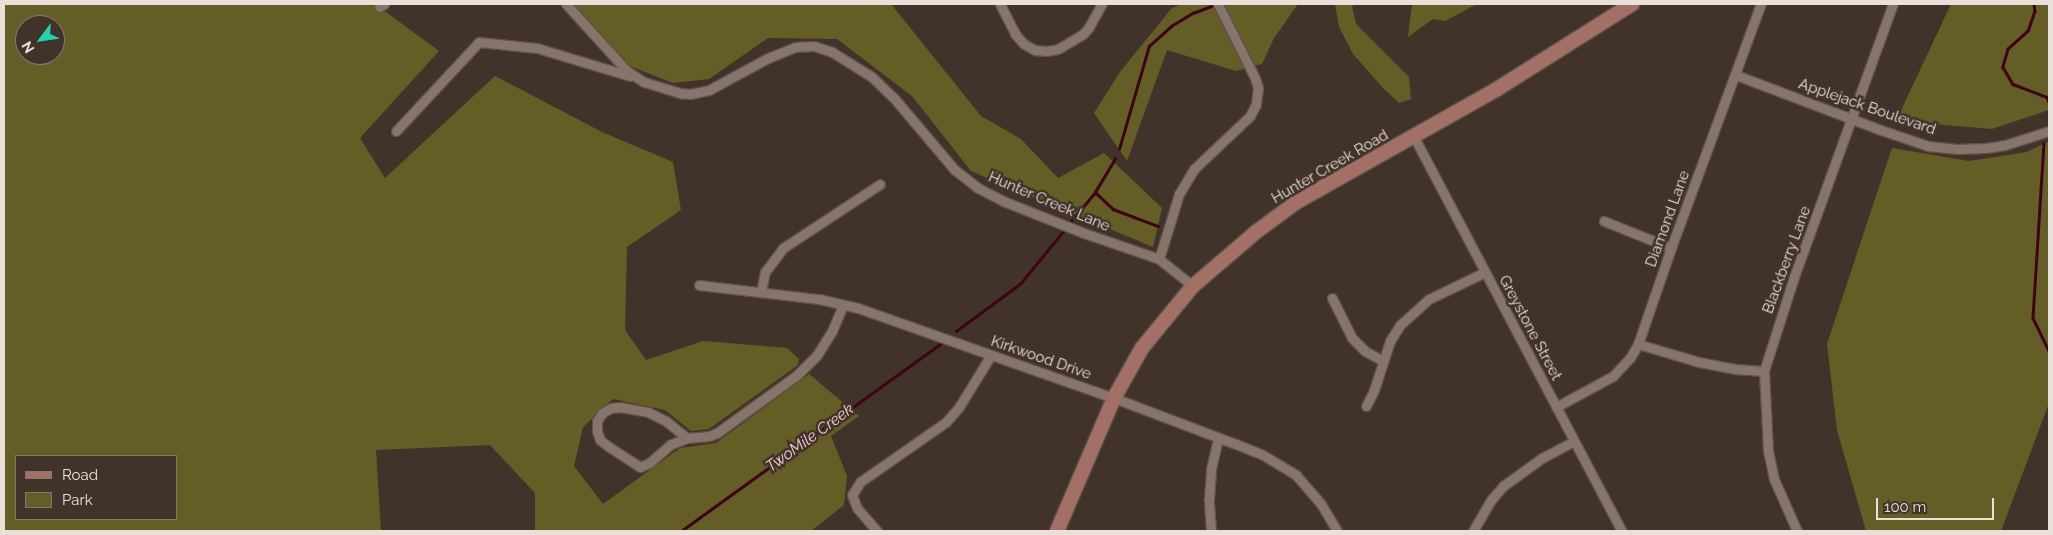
<!DOCTYPE html>
<html>
<head>
<meta charset="utf-8">
<style>
	body { margin:0 }
	#map { position:relative; width:2053px; height:535px; overflow:hidden; background:#42332a; font-family:Raleway,sans-serif }
	div>[style] { position:absolute }
	.green>* { inset:0; background:#655d26 }
	.stream>* { height:2.5px; margin:-1.25px; padding:0 1.25px; transform-origin:1.25px; border-radius:1.25px; background:#3d0319 }
	.roads { filter:drop-shadow(1px 0 #5e524a) drop-shadow(-1px 0 #5e524a) drop-shadow(0 1px #5e524a) drop-shadow(0 -1px #5e524a) }
	.street>* { height:9px; margin:-4.5px; padding:0 4.5px; transform-origin:4.5px; border-radius:4.5px; background:#86756b }
	.secondary>* { height:14px; margin:-7px; padding:0 7px; transform-origin:7px; border-radius:7px; background:#a27065 }
	span { translate:-50% -50%; white-space:nowrap; text-align:center; line-height:1.15; -webkit-text-stroke:5px #42332a; paint-order:stroke }
	.street-label { font-size:15px; color:#eae0da }
	.water-label { font-size:16px; color:#f4cad2; font-style:italic }
	.frame { position:absolute; inset:0; border:5px solid #eae0da; pointer-events:none }
	.legend { position:absolute; left:15px; top:455px; width:162px; height:65px; box-sizing:border-box; background:#42332a; border:1px solid #857870; margin:0; padding:6px 9px; list-style:none; font-size:15px; color:#eae0da }
	.legend li { display:flex; align-items:center; gap:10px; height:25px }
	.legend b { width:25px; border:1px solid #857870 }
	.north { position:absolute; left:15px; top:15px; width:50px; height:50px; box-sizing:border-box; background:#42332a; border:1px solid #857870; border-radius:50%; rotate:239deg; font-size:14px; font-weight:700; line-height:20px; text-align:center; color:#eae0da }
	.north::after { content:''; display:block; margin:auto; width:18px; height:22px; background:#1ed5b0; clip-path:polygon(50% 0,100% 100%,50% 72%,0 100%) }
	.scale { position:absolute; left:1876px; top:498px; width:118px; height:22px; box-sizing:border-box; border:2px solid #eae0da; border-top:0; padding-left:6px; font-size:15px; line-height:18px; white-space:nowrap; color:#eae0da; -webkit-text-stroke:4px #42332a; paint-order:stroke }
</style>
</head>
<body>
<div id="map">
	<div class="green">
		<i style="clip-path:polygon(evenodd,4px 4px,375px 4px,439px 51px,360px 138px,385px 178px,495px 76px,602px 132px,673px 162px,681px 210px,627px 247px,625px 330px,646px 360px,703px 341px,787px 348px,799px 359px,798px 365px,709px 429px,691px 431px,665px 410px,613px 399px,583px 427px,574px 466px,603px 504px,680px 448px,716px 443px,809px 374px,859px 416px,831px 436px,847px 476px,844px 505px,811px 531px,535px 531px,535px 493px,490px 445px,376px 450px,381px 531px,4px 531px,4px 4px,25px 25px,55px 25px,55px 55px,25px 55px,25px 25px,4px 4px,16px 456px,176px 456px,176px 519px,16px 519px,16px 456px)"></i>
		<i style="clip-path:polygon(572px 4px,891px 4px,981px 116px,1021px 139px,1058px 178px,1104px 153px,1162px 208px,1153px 247px,971px 171px,912px 96px,837px 39px,768px 38px,709px 79px,673px 83px,630px 66px)"></i>
		<i style="clip-path:polygon(1181px 4px,1298px 4px,1274px 38px,1262px 64px,1236px 71px,1167px 50px,1127px 161px,1094px 113px,1120px 72px,1171px 9px)"></i>
		<i style="clip-path:polygon(1335px 4px,1356px 4px,1352px 6px,1356px 24px,1409px 77px,1411px 99px,1399px 103px,1384px 89px,1353px 54px,1339px 27px)"></i>
		<i style="clip-path:polygon(1412px 4px,1433px 5px,1477px 4px,1445px 21px,1433px 19px,1408px 37px)"></i>
		<i style="clip-path:polygon(1951px 4px,2049px 4px,2049px 110px,1992px 129px,1896px 121px)"></i>
		<i style="clip-path:polygon(2049px 141px,2049px 403px,2001px 531px,1866px 531px,1837px 430px,1827px 344px,1892px 148px,1969px 161px,2027px 152px)"></i>
	</div>
	<div class="stream">
		<i style="left:2034px;top:4px;width:7px;rotate:82deg"></i>
		<i style="left:2035px;top:11px;width:21px;rotate:109deg"></i>
		<i style="left:2028px;top:31px;width:27px;rotate:138deg"></i>
		<i style="left:2008px;top:49px;width:19px;rotate:106deg"></i>
		<i style="left:2003px;top:67px;width:20px;rotate:60deg"></i>
		<i style="left:2013px;top:84px;width:36px;rotate:21deg"></i>
		<i style="left:2047px;top:97px;width:5px;rotate:68deg"></i>
		<i style="left:2044px;top:143px;width:175px;rotate:93.6deg"></i>
		<i style="left:2033px;top:318px;width:37px;rotate:64deg"></i>
		<i style="left:1119px;top:149px;width:107px;rotate:-73.8deg"></i>
		<i style="left:1149px;top:46px;width:30px;rotate:-42deg"></i>
		<i style="left:1171px;top:26px;width:26px;rotate:-31deg"></i>
		<i style="left:1193px;top:13px;width:25px;rotate:-21deg"></i>
		<i style="left:1095px;top:192px;width:25px;rotate:43deg"></i>
		<i style="left:1113px;top:209px;width:48px;rotate:20.7deg"></i>
		<i style="left:1071px;top:221px;width:38px;rotate:-50deg"></i>
		<i style="left:1095px;top:192px;width:39px;rotate:-59deg"></i>
		<i style="left:956px;top:331px;width:79px;rotate:-36.3deg"></i>
		<i style="left:1020px;top:284px;width:71px;rotate:-50.7deg"></i>
		<i style="left:681px;top:531px;width:319px;rotate:-35.8deg"></i>
	</div>
	<div class="roads">
		<div class="street">
			<i style="left:566px;top:4px;width:91px;rotate:47.7deg"></i>
			<i style="left:627px;top:71px;width:20px;rotate:33deg"></i>
			<i style="left:644px;top:82px;width:39px;rotate:17deg"></i>
			<i style="left:681px;top:93px;width:9px;rotate:6deg"></i>
			<i style="left:690px;top:94px;width:19px;rotate:-12deg"></i>
			<i style="left:709px;top:90px;width:67px;rotate:-28.5deg"></i>
			<i style="left:768px;top:58px;width:29px;rotate:-22deg"></i>
			<i style="left:795px;top:47px;width:19px;rotate:-3deg"></i>
			<i style="left:814px;top:46px;width:19px;rotate:18deg"></i>
			<i style="left:832px;top:52px;width:47px;rotate:32deg"></i>
			<i style="left:872px;top:77px;width:29px;rotate:44deg"></i>
			<i style="left:893px;top:97px;width:96px;rotate:49.7deg"></i>
			<i style="left:955px;top:170px;width:29px;rotate:38deg"></i>
			<i style="left:978px;top:188px;width:28px;rotate:27deg"></i>
			<i style="left:1003px;top:201px;width:87px;rotate:21.6deg"></i>
			<i style="left:1084px;top:233px;width:79px;rotate:19.1deg"></i>
			<i style="left:1159px;top:259px;width:43px;rotate:38.5deg"></i>
			<i style="left:1000px;top:4px;width:34px;rotate:63deg"></i>
			<i style="left:1015px;top:34px;width:13px;rotate:48deg"></i>
			<i style="left:1024px;top:44px;width:13px;rotate:29deg"></i>
			<i style="left:1035px;top:50px;width:11px;rotate:5deg"></i>
			<i style="left:1046px;top:51px;width:12px;rotate:-9deg"></i>
			<i style="left:1058px;top:49px;width:29px;rotate:-31deg"></i>
			<i style="left:1083px;top:34px;width:9px;rotate:-49deg"></i>
			<i style="left:1089px;top:27px;width:26px;rotate:-61deg"></i>
			<i style="left:379px;top:7px;width:6px;rotate:-31deg"></i>
			<i style="left:1736px;top:75px;width:155px;rotate:20.8deg"></i>
			<i style="left:1881px;top:130px;width:50px;rotate:18.8deg"></i>
			<i style="left:1928px;top:146px;width:29px;rotate:6deg"></i>
			<i style="left:1957px;top:149px;width:29px;rotate:-2deg"></i>
			<i style="left:1986px;top:148px;width:19px;rotate:-9deg"></i>
			<i style="left:2005px;top:145px;width:46px;rotate:-17.7deg"></i>
			<i style="left:396px;top:131px;width:122px;rotate:-47deg"></i>
			<i style="left:479px;top:42px;width:58px;rotate:5.9deg"></i>
			<i style="left:537px;top:48px;width:97px;rotate:16.8deg"></i>
			<i style="left:1414px;top:137px;width:446px;rotate:62.2deg"></i>
			<i style="left:1604px;top:221px;width:72px;rotate:21.9deg"></i>
			<i style="left:1159px;top:259px;width:68px;rotate:-72.9deg"></i>
			<i style="left:1179px;top:194px;width:29px;rotate:-59deg"></i>
			<i style="left:1194px;top:169px;width:77px;rotate:-43.4deg"></i>
			<i style="left:1250px;top:116px;width:13px;rotate:-63deg"></i>
			<i style="left:1256px;top:104px;width:16px;rotate:-83deg"></i>
			<i style="left:1258px;top:88px;width:10px;rotate:-107deg"></i>
			<i style="left:1255px;top:78px;width:83px;rotate:-116.6deg"></i>
			<i style="left:699px;top:285px;width:121px;rotate:6.7deg"></i>
			<i style="left:819px;top:299px;width:40px;rotate:13deg"></i>
			<i style="left:858px;top:308px;width:271px;rotate:19.4deg"></i>
			<i style="left:1114px;top:398px;width:130px;rotate:20.7deg"></i>
			<i style="left:1236px;top:444px;width:29px;rotate:22deg"></i>
			<i style="left:1263px;top:455px;width:39px;rotate:31deg"></i>
			<i style="left:1296px;top:475px;width:38px;rotate:49deg"></i>
			<i style="left:1321px;top:504px;width:31px;rotate:59deg"></i>
			<i style="left:761px;top:292px;width:20px;rotate:-79deg"></i>
			<i style="left:765px;top:272px;width:30px;rotate:-53deg"></i>
			<i style="left:783px;top:248px;width:116px;rotate:-33.4deg"></i>
			<i style="left:1332px;top:298px;width:45px;rotate:63.4deg"></i>
			<i style="left:1352px;top:338px;width:18px;rotate:45deg"></i>
			<i style="left:1365px;top:351px;width:21px;rotate:29deg"></i>
			<i style="left:1638px;top:344px;width:64px;rotate:16.4deg"></i>
			<i style="left:1699px;top:362px;width:38px;rotate:11deg"></i>
			<i style="left:1736px;top:369px;width:28px;rotate:4deg"></i>
			<i style="left:1366px;top:406px;width:18px;rotate:-63deg"></i>
			<i style="left:1374px;top:390px;width:52px;rotate:-71.9deg"></i>
			<i style="left:1390px;top:341px;width:19px;rotate:-58deg"></i>
			<i style="left:1400px;top:325px;width:39px;rotate:-42deg"></i>
			<i style="left:1429px;top:299px;width:62px;rotate:-25.7deg"></i>
			<i style="left:620px;top:407px;width:28px;rotate:10deg"></i>
			<i style="left:648px;top:412px;width:20px;rotate:27deg"></i>
			<i style="left:666px;top:421px;width:27px;rotate:39deg"></i>
			<i style="left:687px;top:438px;width:17px;rotate:159deg"></i>
			<i style="left:671px;top:444px;width:29px;rotate:139deg"></i>
			<i style="left:649px;top:463px;width:10px;rotate:156deg"></i>
			<i style="left:640px;top:467px;width:38px;rotate:-147deg"></i>
			<i style="left:608px;top:446px;width:10px;rotate:-143deg"></i>
			<i style="left:600px;top:440px;width:9px;rotate:-108deg"></i>
			<i style="left:597px;top:431px;width:10px;rotate:-90deg"></i>
			<i style="left:597px;top:421px;width:9px;rotate:-58deg"></i>
			<i style="left:602px;top:413px;width:10px;rotate:-29deg"></i>
			<i style="left:611px;top:408px;width:9px;rotate:-6deg"></i>
			<i style="left:1556px;top:407px;width:65px;rotate:-28.5deg"></i>
			<i style="left:1613px;top:376px;width:25px;rotate:-47deg"></i>
			<i style="left:1630px;top:358px;width:16px;rotate:-60deg"></i>
			<i style="left:1638px;top:344px;width:102px;rotate:-71deg"></i>
			<i style="left:1671px;top:248px;width:260px;rotate:-69.8deg"></i>
			<i style="left:687px;top:438px;width:22px;rotate:-5deg"></i>
			<i style="left:709px;top:436px;width:9px;rotate:-21deg"></i>
			<i style="left:717px;top:433px;width:99px;rotate:-35.9deg"></i>
			<i style="left:797px;top:375px;width:28px;rotate:-45deg"></i>
			<i style="left:817px;top:355px;width:28px;rotate:-58deg"></i>
			<i style="left:832px;top:331px;width:28px;rotate:-67deg"></i>
			<i style="left:877px;top:531px;width:30px;rotate:-131deg"></i>
			<i style="left:857px;top:508px;width:14px;rotate:-111deg"></i>
			<i style="left:852px;top:495px;width:15px;rotate:-58deg"></i>
			<i style="left:860px;top:482px;width:105px;rotate:-34.9deg"></i>
			<i style="left:946px;top:422px;width:20px;rotate:-49deg"></i>
			<i style="left:959px;top:407px;width:61px;rotate:-58.4deg"></i>
			<i style="left:1211px;top:531px;width:32px;rotate:-94deg"></i>
			<i style="left:1209px;top:499px;width:30px;rotate:-86deg"></i>
			<i style="left:1211px;top:469px;width:32px;rotate:-77deg"></i>
			<i style="left:1473px;top:531px;width:36px;rotate:-60deg"></i>
			<i style="left:1491px;top:500px;width:18px;rotate:-49deg"></i>
			<i style="left:1503px;top:486px;width:48px;rotate:-35.7deg"></i>
			<i style="left:1542px;top:458px;width:36px;rotate:-28deg"></i>
			<i style="left:1797px;top:531px;width:57px;rotate:-113.9deg"></i>
			<i style="left:1774px;top:479px;width:30px;rotate:-102deg"></i>
			<i style="left:1768px;top:450px;width:79px;rotate:-92.9deg"></i>
			<i style="left:1764px;top:371px;width:99px;rotate:-72.3deg"></i>
			<i style="left:1794px;top:277px;width:290px;rotate:-70.1deg"></i>
		</div>
		<div class="secondary">
			<i style="left:1057px;top:531px;width:145px;rotate:-66.8deg"></i>
			<i style="left:1114px;top:398px;width:57px;rotate:-60.8deg"></i>
			<i style="left:1142px;top:348px;width:80px;rotate:-50.6deg"></i>
			<i style="left:1193px;top:286px;width:83px;rotate:-40.6deg"></i>
			<i style="left:1256px;top:232px;width:49px;rotate:-36.6deg"></i>
			<i style="left:1295px;top:203px;width:232px;rotate:-29.4deg"></i>
			<i style="left:1497px;top:89px;width:160px;rotate:-32.2deg"></i>
		</div>
	</div>
	<div class="street-label">
		<span style="left:1867px;top:107px;rotate:19deg">Applejack Boulevard</span>
		<span style="left:1330px;top:167px;rotate:-30deg">Hunter Creek Road</span>
		<span style="left:1049px;top:202px;rotate:23deg">Hunter Creek Lane</span>
		<span style="left:1668px;top:219px;rotate:-70deg">Diamond Lane</span>
		<span style="left:1787px;top:260px;rotate:-70deg">Blackberry Lane</span>
		<span style="left:1530px;top:328px;rotate:62deg">Greystone Street</span>
		<span style="left:1041px;top:358px;rotate:19deg">Kirkwood Drive</span>
	</div>
	<div class="water-label">
		<span style="left:810px;top:438px;rotate:-36deg">TwoMile Creek</span>
	</div>
	<div class="frame"></div>
	<ul class="legend">
	<li><b style="height:6px;background:#a27065"></b>Road</li>
	<li><b style="height:14px;background:#655d26"></b>Park</li>
	</ul>
	<div class="north">N</div>
	<div class="scale">100 m</div>
</div>
</body>
</html>
